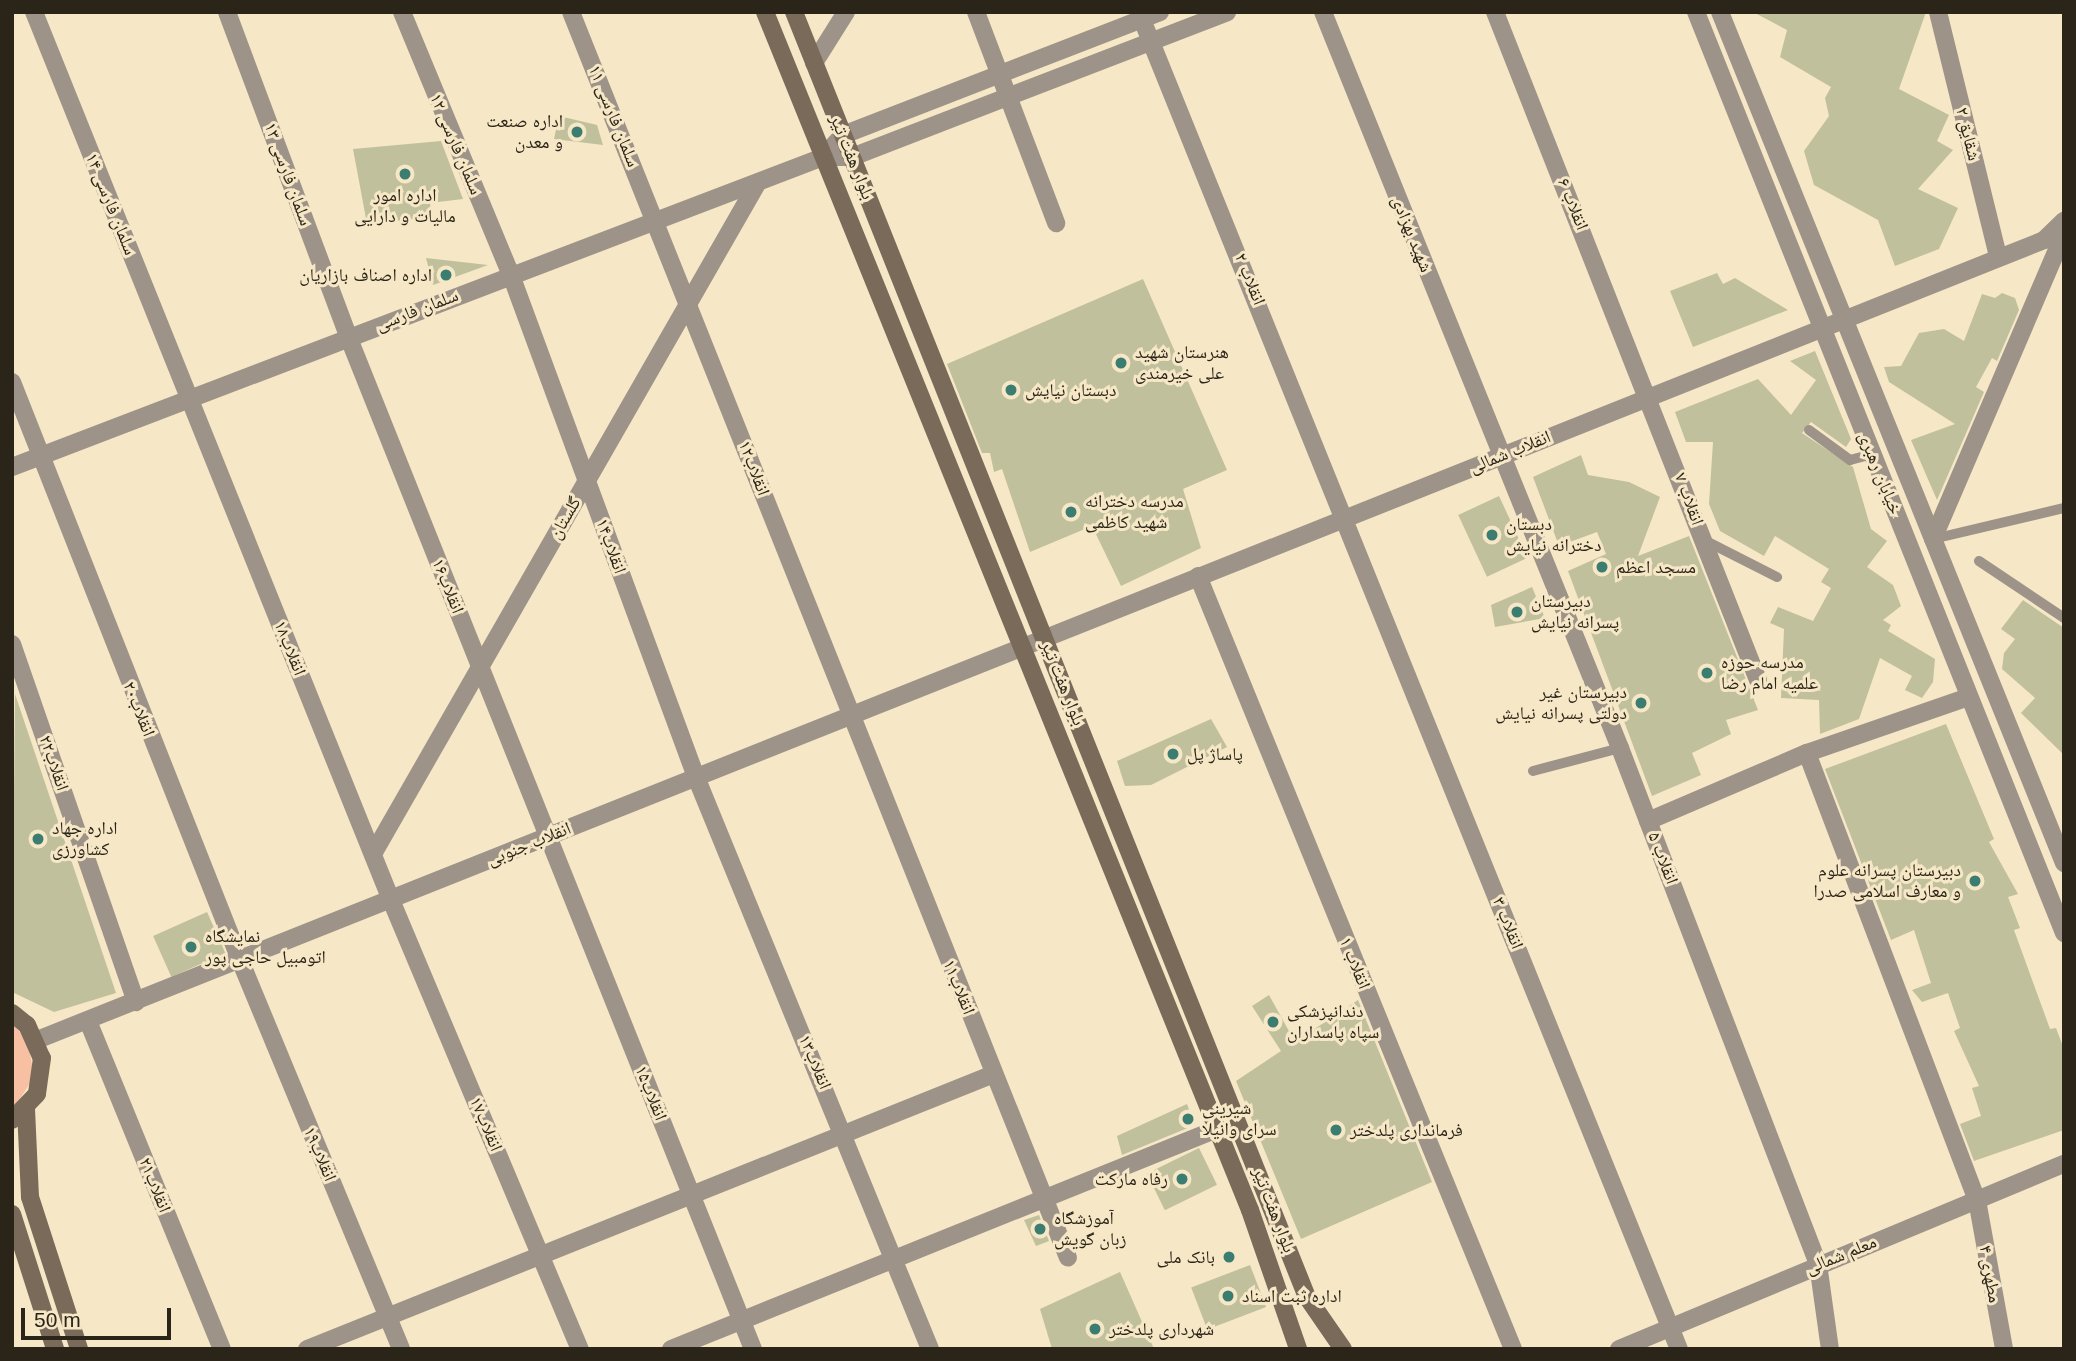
<!DOCTYPE html>
<html>
<head>
<meta charset="utf-8">
<style>
	body { margin:0 }
	#map { position:relative; width:2076px; height:1361px; overflow:hidden; background:#f6e7c6; font-family:Helvetica,"Noto Naskh Arabic",sans-serif }
	div>[style] { position:absolute }
	.green>* { inset:0; background:#f7c0a3 }
	.building>* { inset:0; background:#c1c09d; transform-origin:0 0 }
	.service>* { height:10px; margin:-5px; padding:0 5px; transform-origin:5px; border-radius:5px; background:#9e9388 }
	.minor>* { height:18px; margin:-9px; padding:0 9px; transform-origin:9px; border-radius:9px; background:#9e9388 }
	.tertiary>* { height:18px; margin:-9px; padding:0 9px; transform-origin:9px; border-radius:9px; background:#9e9388 }
	.secondary>* { height:18px; margin:-9px; padding:0 9px; transform-origin:9px; border-radius:9px; background:#7a6a5a }
	.dots>* { width:19px; height:19px; translate:-50% -50%; box-sizing:border-box; border:4px solid #f6e7c6; border-radius:50% }
	span { translate:-50% -50%; white-space:nowrap; text-align:center; line-height:1.15; -webkit-text-stroke:6px #f6e7c6; paint-order:stroke }
	.street-label { font-size:18px; color:#2b2519 }
	.poi-label { font-size:18px; color:#2b2519 }
	.right { translate:-100% -50%; text-align:right }
	.left { translate:0 -50%; text-align:left }
	.frame { position:absolute; inset:0; border:14px solid #2b2519; pointer-events:none }
	.scale { position:absolute; left:21px; top:1308px; width:150px; height:32px; box-sizing:border-box; border:4px solid #2b2519; border-top:0; padding-left:9px; font-size:21px; line-height:24px; white-space:nowrap; color:#2b2519; -webkit-text-stroke:5px #f6e7c6; paint-order:stroke }
</style>
</head>
<body>
<div id="map">
	<div class="green">
		<i style="clip-path:polygon(12px 1023px,28px 1041px,34px 1077px,12px 1111px)"></i>
	</div>
	<div class="building">
		<i style="clip-path:polygon(1753px 12px,1926px 12px,1899px 89px,1949px 115px,1937px 141px,1953px 150px,1918px 189px,1958px 208px,1939px 249px,1895px 266px,1878px 220px,1814px 185px,1804px 151px,1829px 116px,1825px 98px,1831px 87px,1780px 57px,1787px 30px)"></i>
		<i style="clip-path:polygon(559px 116px,597px 125px,603px 145px,554px 139px)"></i>
		<i style="clip-path:polygon(441px 141px,463px 199px,430px 203px,432px 217px,367px 224px,353px 149px)"></i>
		<i style="clip-path:polygon(426px 258px,488px 265px,433px 285px)"></i>
		<i style="clip-path:polygon(1717px 273px,1723px 284px,1735px 278px,1788px 310px,1693px 347px,1670px 291px)"></i>
		<i style="clip-path:polygon(1143px 279px,1227px 470px,1183px 489px,1201px 548px,1121px 586px,1092px 526px,1030px 552px,1002px 469px,994px 472px,990px 453px,982px 453px,947px 364px)"></i>
		<i style="clip-path:polygon(2002px 293px,2015px 298px,2019px 310px,1997px 361px,1992px 358px,1976px 387px,1984px 392px,1937px 500px,1911px 440px,1955px 424px,1889px 382px,1884px 367px,1901px 366px,1919px 333px,1944px 329px,1964px 341px,1982px 294px,1995px 298px)"></i>
		<i style="clip-path:polygon(1815px 351px,1851px 439px,1846px 447px,1811px 422px,1802px 433px,1853px 467px,1871px 529px,1887px 541px,1867px 567px,1893px 585px,1901px 606px,1883px 620px,1891px 625px,1888px 631px,1935px 659px,1933px 682px,1922px 698px,1905px 690px,1912px 676px,1880px 658px,1859px 719px,1820px 734px,1819px 700px,1781px 698px,1784px 629px,1770px 623px,1778px 607px,1813px 621px,1831px 588px,1821px 582px,1829px 569px,1775px 536px,1764px 556px,1720px 531px,1709px 504px,1713px 442px,1686px 442px,1675px 412px,1758px 379px,1791px 415px,1816px 380px,1790px 361px)"></i>
		<i style="clip-path:polygon(1581px 455px,1588px 475px,1629px 482px,1660px 497px,1638px 556px,1689px 536px,1758px 710px,1726px 720px,1731px 734px,1692px 753px,1701px 775px,1652px 796px,1568px 571px,1606px 554px,1597px 532px,1559px 546px,1533px 477px)"></i>
		<i style="left:1499px;top:496px;width:68px;height:45px;rotate:65deg"></i>
		<i style="clip-path:polygon(1532px 587px,1545px 618px,1495px 627px,1491px 605px)"></i>
		<i style="clip-path:polygon(2023px 600px,2064px 628px,2064px 755px,2021px 713px,2035px 698px,2002px 669px,2004px 653px,2015px 639px,2001px 629px)"></i>
		<i style="clip-path:polygon(15px 694px,116px 993px,54px 1012px,12px 992px)"></i>
		<i style="clip-path:polygon(1211px 719px,1227px 747px,1151px 785px,1125px 786px,1117px 761px)"></i>
		<i style="clip-path:polygon(1946px 724px,1994px 839px,1989px 842px,2018px 894px,2008px 897px,2020px 928px,2014px 930px,2050px 1029px,2056px 1028px,2064px 1049px,2064px 1130px,1974px 1161px,1960px 1124px,1981px 1116px,1972px 1088px,1979px 1086px,1954px 1031px,1960px 1028px,1948px 993px,1922px 1002px,1912px 990px,1931px 983px,1914px 930px,1891px 940px,1825px 769px)"></i>
		<i style="left:207px;top:912px;width:45px;height:59px;rotate:66deg"></i>
		<i style="clip-path:polygon(1269px 995px,1295px 1042px,1358px 1000px,1432px 1182px,1301px 1239px,1236px 1081px,1281px 1051px,1252px 1006px)"></i>
		<i style="clip-path:polygon(1187px 1104px,1195px 1125px,1122px 1155px,1117px 1136px)"></i>
		<i style="left:1199px;top:1148px;width:41px;height:58px;rotate:64deg"></i>
		<i style="clip-path:polygon(1039px 1215px,1049px 1241px,1036px 1246px,1024px 1220px)"></i>
		<i style="left:1250px;top:1265px;width:45px;height:63px;rotate:69deg"></i>
		<i style="clip-path:polygon(1120px 1272px,1154px 1349px,1052px 1349px,1040px 1309px)"></i>
	</div>
	<div class="service">
		<i style="left:1809px;top:430px;width:51px;rotate:36.2deg"></i>
		<i style="left:1850px;top:460px;width:23px;rotate:-15deg"></i>
		<i style="left:1933px;top:539px;width:135px;rotate:-13.3deg"></i>
		<i style="left:1704px;top:540px;width:82px;rotate:26.9deg"></i>
		<i style="left:1979px;top:561px;width:102px;rotate:33.8deg"></i>
		<i style="left:1533px;top:771px;width:90px;rotate:-14.8deg"></i>
	</div>
	<div class="minor">
		<i style="left:34px;top:12px;width:957px;rotate:68.1deg"></i>
		<i style="left:391px;top:900px;width:487px;rotate:67.2deg"></i>
		<i style="left:227px;top:12px;width:346px;rotate:69.5deg"></i>
		<i style="left:348px;top:336px;width:1091px;rotate:68.21deg"></i>
		<i style="left:402px;top:12px;width:285px;rotate:67.5deg"></i>
		<i style="left:511px;top:275px;width:535px;rotate:69.77deg"></i>
		<i style="left:696px;top:777px;width:618px;rotate:67.75deg"></i>
		<i style="left:571px;top:12px;width:1341px;rotate:68.25deg"></i>
		<i style="left:976px;top:12px;width:226px;rotate:69.2deg"></i>
		<i style="left:1139px;top:12px;width:1442px;rotate:68.01deg"></i>
		<i style="left:1323px;top:12px;width:794px;rotate:68.02deg"></i>
		<i style="left:1620px;top:748px;width:553px;rotate:69.01deg"></i>
		<i style="left:1818px;top:1264px;width:86px;rotate:82deg"></i>
		<i style="left:1495px;top:12px;width:718px;rotate:68.51deg"></i>
		<i style="left:1696px;top:12px;width:992px;rotate:68.22deg"></i>
		<i style="left:1720px;top:12px;width:918px;rotate:67.99deg"></i>
		<i style="left:1938px;top:12px;width:251px;rotate:76.2deg"></i>
		<i style="left:814px;top:63px;width:60px;rotate:-57.9deg"></i>
		<i style="left:823px;top:157px;width:29px"></i>
		<i style="left:852px;top:157px;width:402px;rotate:-21.1deg"></i>
		<i style="left:823px;top:157px;width:30px;rotate:-48deg"></i>
		<i style="left:843px;top:135px;width:340px;rotate:-21.2deg"></i>
		<i style="left:12px;top:382px;width:621px;rotate:68.47deg"></i>
		<i style="left:240px;top:960px;width:421px;rotate:67.5deg"></i>
		<i style="left:1933px;top:539px;width:333px;rotate:-66.8deg"></i>
		<i style="left:1198px;top:576px;width:835px;rotate:67.83deg"></i>
		<i style="left:12px;top:644px;width:379px;rotate:70.9deg"></i>
		<i style="left:1807px;top:753px;width:478px;rotate:69.2deg"></i>
		<i style="left:1977px;top:1200px;width:151px;rotate:79.7deg"></i>
		<i style="left:1648px;top:821px;width:173px;rotate:-23.2deg"></i>
		<i style="left:1807px;top:753px;width:171px;rotate:-19.1deg"></i>
		<i style="left:373px;top:854px;width:774px;rotate:-60.19deg"></i>
		<i style="left:88px;top:1021px;width:354px;rotate:67.8deg"></i>
		<i style="left:307px;top:1349px;width:740px;rotate:-21.82deg"></i>
		<i style="left:671px;top:1349px;width:589px;rotate:-21.95deg"></i>
		<i style="left:1619px;top:1349px;width:482px;rotate:-22.6deg"></i>
	</div>
	<div class="tertiary">
		<i style="left:12px;top:467px;width:868px;rotate:-20.92deg"></i>
		<i style="left:37px;top:1040px;width:2161px;rotate:-21.73deg"></i>
		<i style="left:2044px;top:240px;width:28px;rotate:-44deg"></i>
	</div>
	<div class="secondary">
		<i style="left:765px;top:12px;width:1292px;rotate:67.96deg"></i>
		<i style="left:1250px;top:1210px;width:147px;rotate:70.9deg"></i>
		<i style="left:794px;top:12px;width:1384px;rotate:68.24deg"></i>
		<i style="left:1307px;top:1297px;width:63px;rotate:55.3deg"></i>
		<i style="left:12px;top:1013px;width:19px;rotate:39deg"></i>
		<i style="left:27px;top:1025px;width:36px;rotate:66deg"></i>
		<i style="left:42px;top:1058px;width:36px;rotate:98deg"></i>
		<i style="left:37px;top:1094px;width:36px;rotate:134deg"></i>
		<i style="left:26px;top:1109px;width:88px;rotate:87.4deg"></i>
		<i style="left:30px;top:1197px;width:160px;rotate:72.1deg"></i>
		<i style="left:12px;top:1214px;width:142px;rotate:72.3deg"></i>
	</div>
	<div class="dots">
		<i style="left:577px;top:132px;background:#3b7e71"></i>
		<i style="left:405px;top:174px;background:#3b7e71"></i>
		<i style="left:446px;top:275px;background:#3b7e71"></i>
		<i style="left:1121px;top:363px;background:#3b7e71"></i>
		<i style="left:1011px;top:390px;background:#3b7e71"></i>
		<i style="left:1071px;top:512px;background:#3b7e71"></i>
		<i style="left:1492px;top:535px;background:#3b7e71"></i>
		<i style="left:1602px;top:567px;background:#3b7e71"></i>
		<i style="left:1517px;top:612px;background:#3b7e71"></i>
		<i style="left:1707px;top:673px;background:#3b7e71"></i>
		<i style="left:1641px;top:703px;background:#3b7e71"></i>
		<i style="left:1173px;top:754px;background:#3b7e71"></i>
		<i style="left:38px;top:839px;background:#3b7e71"></i>
		<i style="left:1975px;top:881px;background:#3b7e71"></i>
		<i style="left:191px;top:947px;background:#3b7e71"></i>
		<i style="left:1273px;top:1022px;background:#3b7e71"></i>
		<i style="left:1188px;top:1119px;background:#3b7e71"></i>
		<i style="left:1336px;top:1130px;background:#3b7e71"></i>
		<i style="left:1182px;top:1179px;background:#3b7e71"></i>
		<i style="left:1040px;top:1229px;background:#3b7e71"></i>
		<i style="left:1229px;top:1257px;background:#3b7e71"></i>
		<i style="left:1228px;top:1296px;background:#3b7e71"></i>
		<i style="left:1095px;top:1329px;background:#3b7e71"></i>
	</div>
	<div class="street-label">
		<span style="left:614px;top:116px;rotate:68deg">سلمان فارسی ۱۱</span>
		<span style="left:1968px;top:134px;rotate:76deg">شقایق ۲</span>
		<span style="left:456px;top:144px;rotate:67deg">سلمان فارسی ۱۲</span>
		<span style="left:852px;top:157px;rotate:68deg">بلوار هفت تیر</span>
		<span style="left:288px;top:174px;rotate:70deg">سلمان فارسی ۱۳</span>
		<span style="left:111px;top:204px;rotate:68deg">سلمان فارسی ۱۴</span>
		<span style="left:1573px;top:204px;rotate:68deg">انقلاب ۶</span>
		<span style="left:1412px;top:234px;rotate:68deg">شهید بهزادی</span>
		<span style="left:1250px;top:279px;rotate:68deg">انقلاب ۲</span>
		<span style="left:417px;top:310px;rotate:-21deg">سلمان فارسی</span>
		<span style="left:1510px;top:452px;rotate:-22deg">انقلاب شمالی</span>
		<span style="left:754px;top:468px;rotate:69deg">انقلاب۱۲</span>
		<span style="left:1880px;top:473px;rotate:68deg">خیابان رهبری</span>
		<span style="left:1689px;top:499px;rotate:70deg">انقلاب ۷</span>
		<span style="left:565px;top:518px;rotate:-60deg">گلستان</span>
		<span style="left:611px;top:546px;rotate:70deg">انقلاب۱۴</span>
		<span style="left:448px;top:586px;rotate:68deg">انقلاب۱۶</span>
		<span style="left:290px;top:648px;rotate:68deg">انقلاب۱۸</span>
		<span style="left:1063px;top:683px;rotate:68deg">بلوار هفت تیر</span>
		<span style="left:139px;top:709px;rotate:68deg">انقلاب۲۰</span>
		<span style="left:54px;top:763px;rotate:71deg">انقلاب۲۲</span>
		<span style="left:529px;top:844px;rotate:-22deg">انقلاب جنوبی</span>
		<span style="left:1663px;top:858px;rotate:69deg">انقلاب ۵</span>
		<span style="left:1508px;top:923px;rotate:68deg">انقلاب ۳</span>
		<span style="left:1355px;top:963px;rotate:68deg">انقلاب ۱</span>
		<span style="left:959px;top:987px;rotate:68deg">انقلاب۱۱</span>
		<span style="left:815px;top:1062px;rotate:67deg">انقلاب۱۳</span>
		<span style="left:651px;top:1093px;rotate:68deg">انقلاب۱۵</span>
		<span style="left:486px;top:1124px;rotate:67deg">انقلاب۱۷</span>
		<span style="left:320px;top:1154px;rotate:67deg">انقلاب۱۹</span>
		<span style="left:155px;top:1185px;rotate:68deg">انقلاب۲۱</span>
		<span style="left:1274px;top:1210px;rotate:69deg">بلوار هفت تیر</span>
		<span style="left:1841px;top:1255px;rotate:-22deg">معلم شمالی</span>
		<span style="left:1990px;top:1274px;rotate:80deg">مطهری ۴</span>
	</div>
	<div class="poi-label">
		<span class="right" style="left:563px;top:132px">اداره صنعت<br>و معدن</span>
		<span style="left:405px;top:206px">اداره امور<br>مالیات و دارایی</span>
		<span class="right" style="left:432px;top:275px">اداره اصناف بازاریان</span>
		<span class="left" style="left:1135px;top:363px">هنرستان شهید<br>علی خیرمندی</span>
		<span class="left" style="left:1025px;top:390px">دبستان نیایش</span>
		<span class="left" style="left:1085px;top:512px">مدرسه دخترانه<br>شهید کاظمی</span>
		<span class="left" style="left:1506px;top:535px">دبستان<br>دخترانه نیایش</span>
		<span class="left" style="left:1616px;top:567px">مسجد اعظم</span>
		<span class="left" style="left:1531px;top:612px">دبیرستان<br>پسرانه نیایش</span>
		<span class="left" style="left:1721px;top:673px">مدرسه حوزه<br>علمیه امام رضا</span>
		<span class="right" style="left:1627px;top:703px">دبیرستان غیر<br>دولتی پسرانه نیایش</span>
		<span class="left" style="left:1187px;top:754px">پاساژ پل</span>
		<span class="left" style="left:52px;top:839px">اداره جهاد<br>کشاورزی</span>
		<span class="right" style="left:1961px;top:881px">دبیرستان پسرانه علوم<br>و معارف اسلامی صدرا</span>
		<span class="left" style="left:205px;top:947px">نمایشگاه<br>اتومبیل حاجی پور</span>
		<span class="left" style="left:1287px;top:1022px">دندانپزشکی<br>سپاه پاسداران</span>
		<span class="left" style="left:1202px;top:1119px">شیرینی<br>سرای وانیلا</span>
		<span class="left" style="left:1350px;top:1130px">فرمانداری پلدختر</span>
		<span class="right" style="left:1168px;top:1179px">رفاه مارکت</span>
		<span class="left" style="left:1054px;top:1229px">آموزشگاه<br>زبان گویش</span>
		<span class="right" style="left:1215px;top:1257px">بانک ملی</span>
		<span class="left" style="left:1242px;top:1296px">اداره ثبت اسناد</span>
		<span class="left" style="left:1109px;top:1329px">شهرداری پلدختر</span>
	</div>
	<div class="frame"></div>
	<div class="scale">50 m</div>
</div>
</body>
</html>
